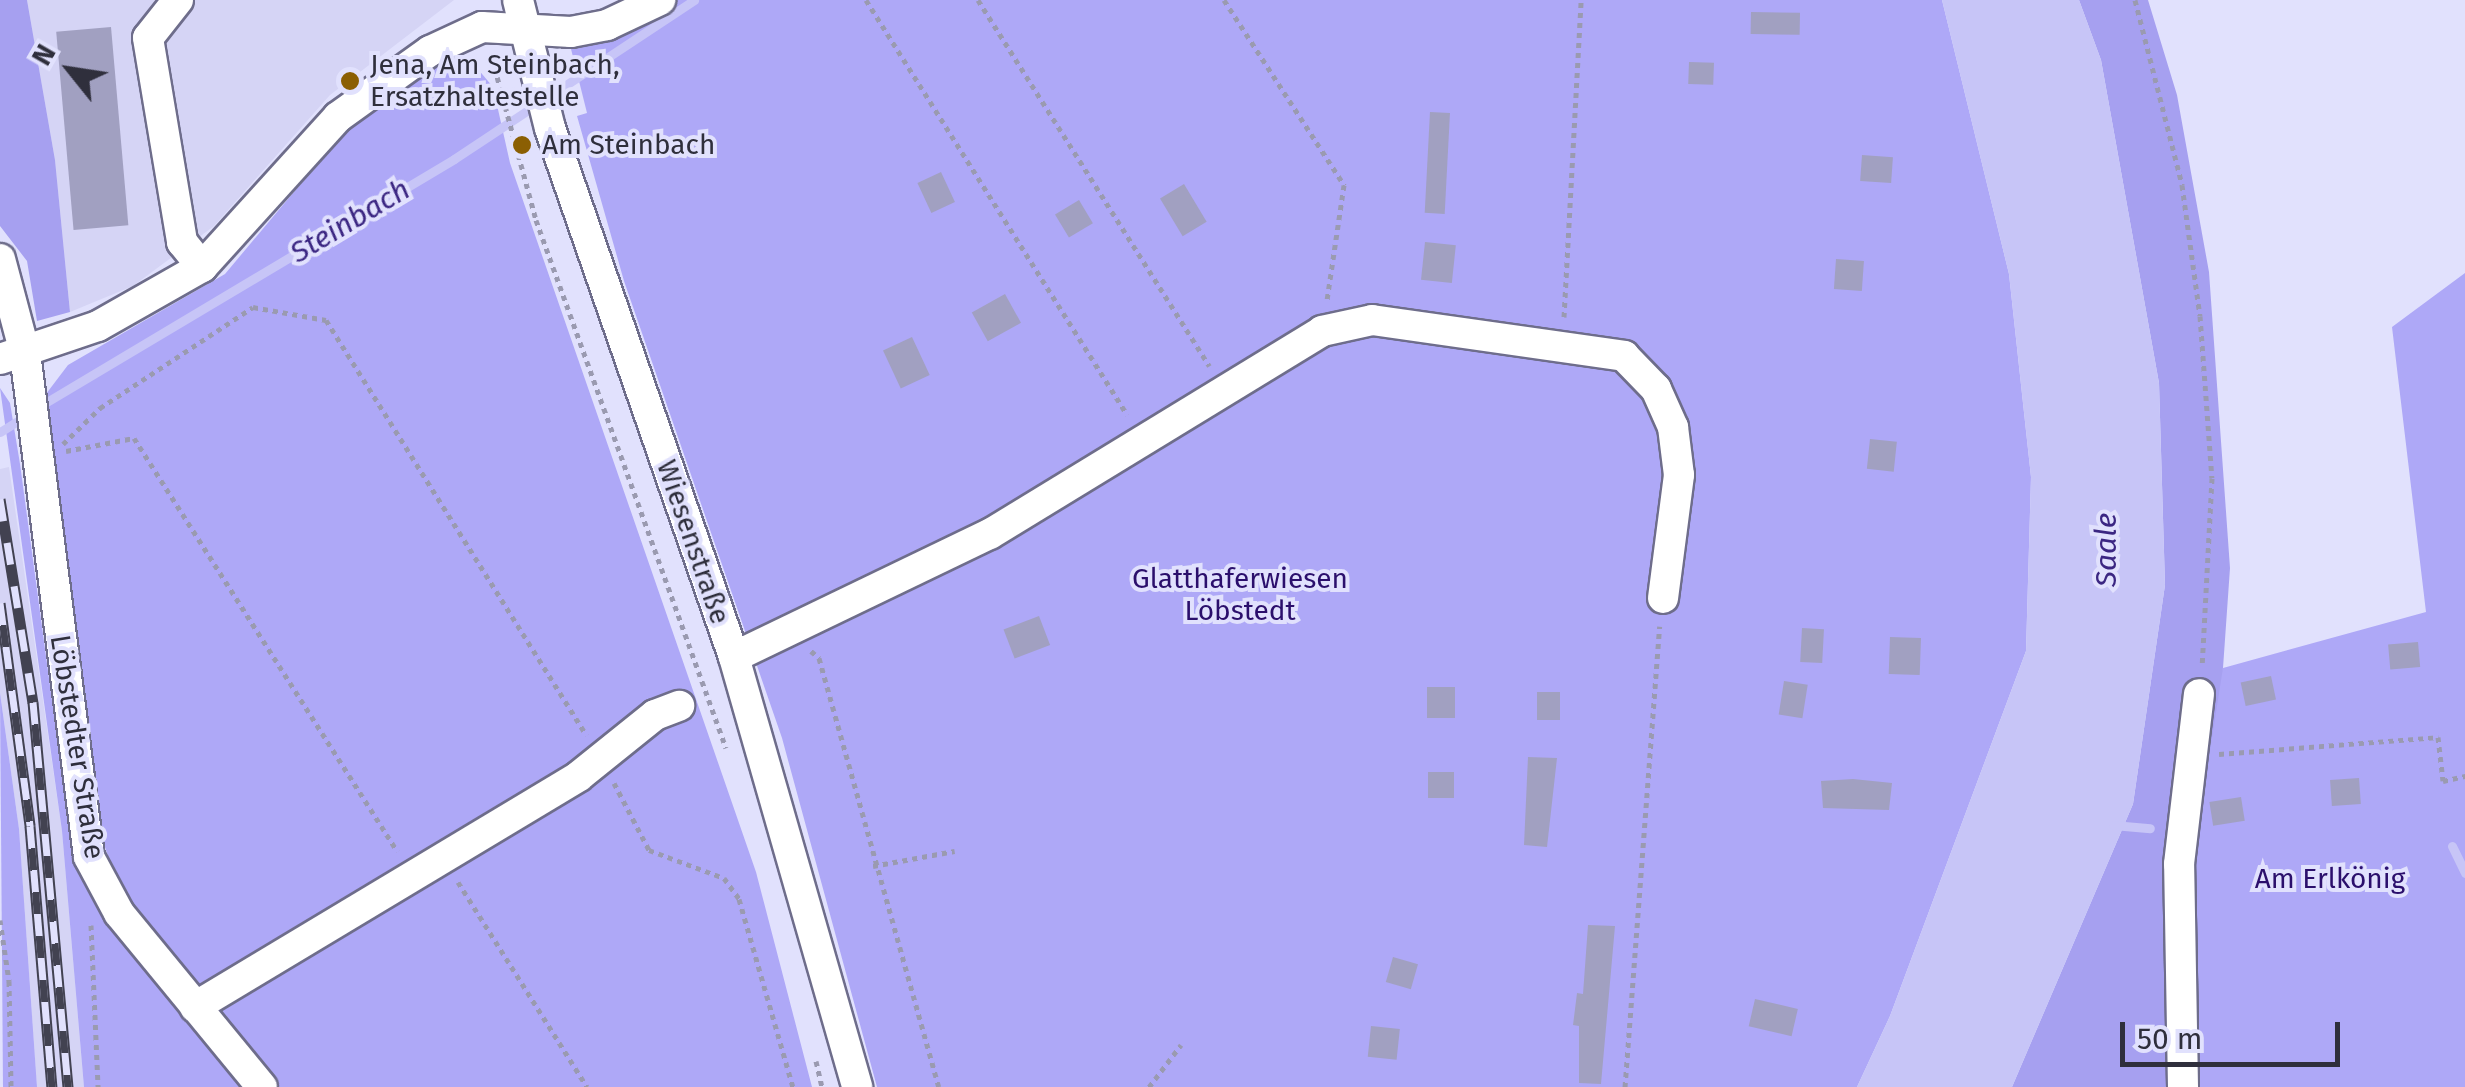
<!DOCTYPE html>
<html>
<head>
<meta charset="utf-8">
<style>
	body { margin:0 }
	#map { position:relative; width:2465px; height:1087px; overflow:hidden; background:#e1e1fd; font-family:"Fira Sans",sans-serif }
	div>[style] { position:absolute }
	.built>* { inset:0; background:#d5d4f5 }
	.green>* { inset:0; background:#aea8f7 }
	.forest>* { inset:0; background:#a6a0f0 }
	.water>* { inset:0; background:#c7c5f7 }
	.stream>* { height:9px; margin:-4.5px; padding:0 4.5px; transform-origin:4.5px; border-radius:4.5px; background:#c7c5f7 }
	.building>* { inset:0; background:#a1a0c1; transform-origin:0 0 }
	.path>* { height:5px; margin-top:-2.5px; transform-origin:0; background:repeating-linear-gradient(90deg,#9a9ab0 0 5px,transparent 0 10px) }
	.roads { filter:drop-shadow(2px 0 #6e6d8b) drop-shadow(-2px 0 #6e6d8b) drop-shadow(0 2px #6e6d8b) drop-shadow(0 -2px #6e6d8b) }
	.minor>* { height:30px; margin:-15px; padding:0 15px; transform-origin:15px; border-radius:15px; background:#fff }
	.rail>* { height:11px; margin-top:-5.5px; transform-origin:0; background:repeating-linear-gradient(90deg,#e1e1fd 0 22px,#424251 0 44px); box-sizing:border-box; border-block:2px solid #424251 }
	.dots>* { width:28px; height:28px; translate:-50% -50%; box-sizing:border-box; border:5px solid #e1e1fd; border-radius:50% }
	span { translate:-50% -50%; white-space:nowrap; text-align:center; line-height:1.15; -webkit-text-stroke:8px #e1e1fd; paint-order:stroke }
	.poi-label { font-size:28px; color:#2f2f3c }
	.left { translate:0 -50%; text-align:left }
	.street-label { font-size:28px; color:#2f2f3c }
	.park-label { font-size:28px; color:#2b0f6c }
	.water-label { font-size:30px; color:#3b2682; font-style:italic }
	.north { position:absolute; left:20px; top:20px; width:100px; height:100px; -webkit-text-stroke:8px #e1e1fd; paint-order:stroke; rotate:300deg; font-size:28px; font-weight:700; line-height:40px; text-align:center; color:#2f2f3c }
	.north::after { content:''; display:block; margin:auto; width:35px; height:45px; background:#2f2f3c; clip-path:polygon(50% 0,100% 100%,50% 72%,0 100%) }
	.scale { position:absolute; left:2120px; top:1022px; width:220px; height:45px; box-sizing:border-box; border:5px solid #2f2f3c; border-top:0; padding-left:12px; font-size:30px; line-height:35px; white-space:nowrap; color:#2f2f3c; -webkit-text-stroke:8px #e1e1fd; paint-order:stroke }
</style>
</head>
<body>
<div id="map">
	<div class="built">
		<i style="clip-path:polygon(27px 0,454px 0,330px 95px,214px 226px,133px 286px,70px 312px,55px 160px)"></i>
		<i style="clip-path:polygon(9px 467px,62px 831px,84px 1087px,37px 1087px,19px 829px,0 693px,0 469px)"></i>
	</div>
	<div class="green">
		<i style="clip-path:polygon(676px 0,1942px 0,2009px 274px,2031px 477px,2026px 651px,1890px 1016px,1857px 1087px,877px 1087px,782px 738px,624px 281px,577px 116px,587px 113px,570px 45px)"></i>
		<i style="clip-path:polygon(440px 62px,477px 68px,493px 87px,510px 163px,756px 872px,812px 1087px,84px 1087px,62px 831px,0 388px,10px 403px,20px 464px,71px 841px,85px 885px,118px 933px,140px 915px,115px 876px,99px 830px,46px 394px,68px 365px,225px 274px,345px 131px)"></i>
		<i style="clip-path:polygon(2465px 273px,2465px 1087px,2195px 1087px,2192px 864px,2217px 680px,2223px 668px,2426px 612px,2392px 327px)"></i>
		<i style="clip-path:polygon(0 693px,19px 829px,37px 1087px,3px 1087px)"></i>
	</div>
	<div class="forest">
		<i style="clip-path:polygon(0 0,27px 0,55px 160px,70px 312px,37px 321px,27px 261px,0 226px)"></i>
		<i style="clip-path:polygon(2079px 0,2148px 0,2177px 95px,2209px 272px,2230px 568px,2223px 668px,2192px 864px,2195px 1087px,2012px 1087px,2133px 804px,2165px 585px,2159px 383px,2101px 60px)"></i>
	</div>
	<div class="water">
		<i style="clip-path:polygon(1942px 0,2079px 0,2101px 60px,2159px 383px,2165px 585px,2133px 804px,2012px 1087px,1857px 1087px,1890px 1016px,2026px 651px,2031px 477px,2009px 274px)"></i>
	</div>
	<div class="stream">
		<i style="left:40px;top:406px;width:482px;rotate:-30.8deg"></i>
		<i style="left:454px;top:159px;width:288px;rotate:-33.5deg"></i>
		<i style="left:0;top:432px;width:32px;rotate:-32deg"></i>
		<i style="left:2113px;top:825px;width:37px;rotate:5deg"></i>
		<i style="left:2452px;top:846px;width:30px;rotate:64deg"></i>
	</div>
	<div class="building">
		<i style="left:1751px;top:12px;width:49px;height:22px;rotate:1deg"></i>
		<i style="left:111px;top:27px;width:199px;height:55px;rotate:85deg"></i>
		<i style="left:1689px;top:62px;width:25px;height:22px;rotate:2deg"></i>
		<i style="left:1430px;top:112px;width:20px;height:101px;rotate:3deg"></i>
		<i style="left:1862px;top:155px;width:31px;height:26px;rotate:4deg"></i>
		<i style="left:941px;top:172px;width:33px;height:26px;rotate:65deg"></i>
		<i style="left:1184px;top:184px;width:44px;height:28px;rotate:59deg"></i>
		<i style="left:1079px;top:200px;width:27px;height:28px;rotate:59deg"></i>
		<i style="left:1425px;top:242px;width:31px;height:38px;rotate:6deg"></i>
		<i style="left:1836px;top:259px;width:28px;height:30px;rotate:4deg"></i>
		<i style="left:1005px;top:294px;width:33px;height:38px;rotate:61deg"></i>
		<i style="left:912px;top:337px;width:42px;height:32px;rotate:65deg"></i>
		<i style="left:1870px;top:439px;width:27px;height:30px;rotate:6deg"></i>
		<i style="left:1039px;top:616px;width:31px;height:38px;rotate:69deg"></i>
		<i style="left:1802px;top:628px;width:22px;height:34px;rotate:3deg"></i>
		<i style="left:1890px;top:637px;width:31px;height:37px;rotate:2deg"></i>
		<i style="left:2418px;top:642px;width:25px;height:30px;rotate:85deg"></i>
		<i style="left:2271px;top:676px;width:24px;height:31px;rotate:78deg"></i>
		<i style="left:1784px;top:681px;width:24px;height:34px;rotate:9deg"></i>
		<i style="left:1427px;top:687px;width:28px;height:31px"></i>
		<i style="left:1560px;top:692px;width:28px;height:23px;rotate:90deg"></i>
		<i style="clip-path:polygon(1528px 757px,1557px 758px,1547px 847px,1524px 845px)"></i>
		<i style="left:1428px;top:772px;width:26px;height:26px"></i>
		<i style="left:2359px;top:778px;width:26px;height:29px;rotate:86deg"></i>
		<i style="clip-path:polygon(1853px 779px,1892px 783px,1889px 810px,1823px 808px,1821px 781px)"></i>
		<i style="left:2241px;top:797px;width:24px;height:32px;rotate:81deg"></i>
		<i style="clip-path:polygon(1588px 925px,1615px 926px,1601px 1084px,1579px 1083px,1579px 1026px,1573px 1025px,1577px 993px,1583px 994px)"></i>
		<i style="left:1393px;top:957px;width:26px;height:26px;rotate:16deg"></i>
		<i style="left:1755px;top:999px;width:44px;height:28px;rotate:13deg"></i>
		<i style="left:1371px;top:1026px;width:29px;height:31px;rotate:6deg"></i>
	</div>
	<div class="path">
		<i style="left:866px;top:0;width:490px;rotate:57.8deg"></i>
		<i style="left:978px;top:0;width:433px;rotate:57.7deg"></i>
		<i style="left:1224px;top:0;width:221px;rotate:57deg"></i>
		<i style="left:1344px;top:185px;width:116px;rotate:98.4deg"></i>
		<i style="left:2135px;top:0;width:191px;rotate:75.7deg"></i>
		<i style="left:2182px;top:185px;width:132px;rotate:82.2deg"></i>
		<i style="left:2200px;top:316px;width:162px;rotate:85.8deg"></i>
		<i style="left:2212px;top:478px;width:188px;rotate:93deg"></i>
		<i style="left:492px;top:58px;width:168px;rotate:74.8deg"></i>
		<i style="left:536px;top:220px;width:561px;rotate:70.21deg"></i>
		<i style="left:1564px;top:317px;width:317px;rotate:-86.9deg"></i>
		<i style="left:63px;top:444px;width:52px;rotate:-44.2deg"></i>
		<i style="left:100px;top:408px;width:183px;rotate:-33.4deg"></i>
		<i style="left:253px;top:307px;width:74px;rotate:10.1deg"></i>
		<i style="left:326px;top:320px;width:490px;rotate:57.9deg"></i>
		<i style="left:66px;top:451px;width:69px;rotate:-10.8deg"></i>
		<i style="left:134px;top:438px;width:490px;rotate:57.5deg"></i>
		<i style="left:811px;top:651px;width:11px;rotate:41deg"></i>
		<i style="left:819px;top:658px;width:445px;rotate:74.4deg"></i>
		<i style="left:2219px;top:754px;width:220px;rotate:-4.4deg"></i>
		<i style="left:2438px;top:737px;width:44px;rotate:83.5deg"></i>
		<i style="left:2443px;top:781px;width:23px;rotate:-13deg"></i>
		<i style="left:614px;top:783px;width:76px;rotate:62.4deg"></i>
		<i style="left:649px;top:850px;width:80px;rotate:20.5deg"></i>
		<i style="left:724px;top:878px;width:26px;rotate:54deg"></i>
		<i style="left:739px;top:899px;width:196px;rotate:74deg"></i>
		<i style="left:873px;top:866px;width:83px;rotate:-10.4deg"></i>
		<i style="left:458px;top:882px;width:242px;rotate:57.8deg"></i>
		<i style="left:0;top:920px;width:62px;rotate:81.6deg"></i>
		<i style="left:9px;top:981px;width:106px;rotate:88.9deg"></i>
		<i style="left:91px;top:925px;width:162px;rotate:87.5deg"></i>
		<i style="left:816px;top:1061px;width:27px;rotate:77deg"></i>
		<i style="left:1149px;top:1087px;width:53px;rotate:-52.7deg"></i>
		<i style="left:1625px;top:1087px;width:462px;rotate:-85.7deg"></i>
	</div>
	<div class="roads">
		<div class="minor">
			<i style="left:178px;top:0;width:48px;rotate:128.3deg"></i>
			<i style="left:148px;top:38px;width:207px;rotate:80.5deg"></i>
			<i style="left:182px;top:242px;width:32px;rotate:51deg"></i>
			<i style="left:518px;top:0;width:132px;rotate:76deg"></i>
			<i style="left:550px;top:128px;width:560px;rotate:70.82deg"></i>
			<i style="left:734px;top:657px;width:447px;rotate:74deg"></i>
			<i style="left:0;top:259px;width:97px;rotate:75.1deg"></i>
			<i style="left:25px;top:353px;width:508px;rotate:82.76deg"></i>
			<i style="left:89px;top:857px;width:64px;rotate:61.8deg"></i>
			<i style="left:119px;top:913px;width:225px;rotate:50.6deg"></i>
			<i style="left:0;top:359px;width:103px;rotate:-18.6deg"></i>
			<i style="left:98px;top:326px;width:120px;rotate:-29.6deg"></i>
			<i style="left:202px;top:267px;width:202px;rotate:-47.8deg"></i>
			<i style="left:338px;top:117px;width:113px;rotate:-35.7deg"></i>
			<i style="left:430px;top:51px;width:57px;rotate:-24.8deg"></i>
			<i style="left:482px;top:27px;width:89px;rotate:3.2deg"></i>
			<i style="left:571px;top:32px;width:37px;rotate:-11deg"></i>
			<i style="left:607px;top:25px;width:59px;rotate:-25.3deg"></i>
			<i style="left:734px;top:657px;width:284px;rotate:-25.7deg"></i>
			<i style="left:990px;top:534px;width:389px;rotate:-31.4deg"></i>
			<i style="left:1322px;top:331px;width:51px;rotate:-12.4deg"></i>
			<i style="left:1372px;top:320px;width:255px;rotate:8.1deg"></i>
			<i style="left:1624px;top:356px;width:46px;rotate:45.9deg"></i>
			<i style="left:1656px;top:389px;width:42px;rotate:65.9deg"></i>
			<i style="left:1673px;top:427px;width:48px;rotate:82.9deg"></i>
			<i style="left:1679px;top:475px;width:124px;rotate:97.4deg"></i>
			<i style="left:195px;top:1007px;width:448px;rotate:-31deg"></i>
			<i style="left:579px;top:776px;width:97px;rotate:-38.8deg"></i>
			<i style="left:655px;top:715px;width:26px;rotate:-21deg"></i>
			<i style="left:2183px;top:1087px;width:223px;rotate:-91deg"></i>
			<i style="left:2179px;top:864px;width:171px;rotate:-83.3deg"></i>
		</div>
	</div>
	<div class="rail">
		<i style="left:0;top:499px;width:206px;rotate:80.8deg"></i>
		<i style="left:33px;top:702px;width:387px;rotate:84.8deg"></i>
		<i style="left:0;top:603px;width:225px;rotate:82.3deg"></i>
		<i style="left:30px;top:826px;width:262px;rotate:85.2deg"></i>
	</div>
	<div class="dots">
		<i style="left:350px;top:81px;background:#8b5f03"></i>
		<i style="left:522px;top:145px;background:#8b5f03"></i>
	</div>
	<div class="poi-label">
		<span class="left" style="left:370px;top:81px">Jena, Am Steinbach,<br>Ersatzhaltestelle</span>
		<span class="left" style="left:542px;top:145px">Am Steinbach</span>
	</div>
	<div class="street-label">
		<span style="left:693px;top:542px;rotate:71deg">Wiesenstraße</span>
		<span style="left:77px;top:747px;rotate:81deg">Löbstedter Straße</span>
	</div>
	<div class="park-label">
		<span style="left:1240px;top:595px">Glatthaferwiesen<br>Löbstedt</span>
		<span style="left:2330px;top:879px">Am Erlkönig</span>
	</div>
	<div class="water-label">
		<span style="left:350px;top:221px;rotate:-31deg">Steinbach</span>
		<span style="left:2106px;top:550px;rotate:-90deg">Saale</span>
	</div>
	<div class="north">N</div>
	<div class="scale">50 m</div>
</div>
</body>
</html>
